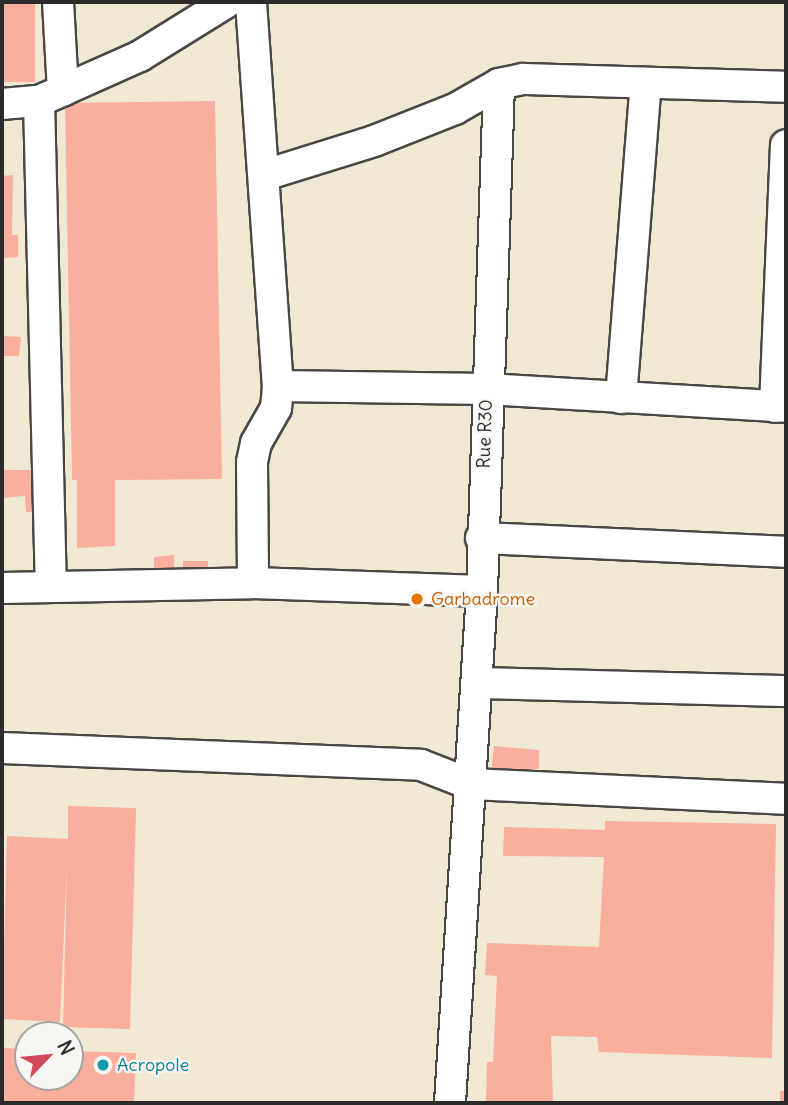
<!DOCTYPE html>
<html>
<head>
<meta charset="utf-8">
<style>
	body { margin:0 }
	#map { position:relative; width:788px; height:1105px; overflow:hidden; background:#f0e8d2; font-family:Delius,sans-serif }
	div>[style] { position:absolute }
	.building>* { inset:0; background:#faae9d; transform-origin:0 0 }
	.roads { filter:drop-shadow(2px 0 #494744) drop-shadow(-2px 0 #494744) drop-shadow(0 2px #494744) drop-shadow(0 -2px #494744) }
	.minor>* { height:30px; margin:-15px; padding:0 15px; transform-origin:15px; border-radius:15px; background:#fff }
	.dots>* { width:19px; height:19px; translate:-50% -50%; box-sizing:border-box; border:4px solid #f6f6f2; border-radius:50% }
	span { translate:-50% -50%; white-space:nowrap; text-align:center; line-height:1.15; -webkit-text-stroke:5px #f6f6f2; paint-order:stroke }
	.street-label { font-size:18px; color:#2b2b2b }
	.food-label { font-size:18px; color:#c56008 }
	.left { translate:0 -50%; text-align:left }
	.culture-label { font-size:18px; color:#0d838f }
	.frame { position:absolute; inset:0; border:4px solid #2b2b2b; pointer-events:none }
	.north { position:absolute; left:14px; top:1021px; width:70px; height:70px; box-sizing:border-box; background:#f6f6f2; border:2px solid #a5a5a2; border-radius:50%; rotate:64deg; font-size:19px; font-weight:700; line-height:28px; text-align:center; color:#2b2b2b }
	.north::after { content:''; display:block; margin:auto; width:24px; height:32px; background:#d1495b; clip-path:polygon(50% 0,100% 100%,50% 72%,0 100%) }
</style>
</head>
<body>
<div id="map">
	<div class="building">
		<i style="left:2px;top:2px;width:33px;height:80px"></i>
		<i style="clip-path:polygon(215px 101px,222px 479px,115px 480px,115px 546px,77px 548px,77px 480px,72px 480px,65px 103px)"></i>
		<i style="clip-path:polygon(13px 175px,12px 235px,18px 235px,18px 257px,2px 258px,2px 176px)"></i>
		<i style="clip-path:polygon(2px 336px,21px 337px,19px 356px,2px 356px)"></i>
		<i style="clip-path:polygon(2px 470px,40px 470px,40px 512px,26px 512px,25px 496px,2px 498px)"></i>
		<i style="clip-path:polygon(174px 555px,174px 572px,154px 574px,154px 557px)"></i>
		<i style="left:183px;top:561px;width:25px;height:11px"></i>
		<i style="clip-path:polygon(494px 746px,539px 750px,539px 769px,506px 769px,506px 774px,491px 774px)"></i>
		<i style="clip-path:polygon(68px 806px,136px 808px,130px 1029px,63px 1027px,67px 865px,60px 1022px,2px 1019px,7px 836px,68px 839px)"></i>
		<i style="clip-path:polygon(605px 821px,776px 824px,772px 1058px,599px 1052px,597px 1037px,551px 1036px,553px 1103px,486px 1103px,487px 1062px,493px 1062px,497px 976px,485px 975px,487px 943px,599px 947px,604px 857px,503px 856px,504px 827px,605px 830px)"></i>
		<i style="clip-path:polygon(2px 1048px,28px 1049px,28px 1077px,70px 1077px,70px 1051px,136px 1053px,134px 1103px,2px 1103px)"></i>
		<i style="left:780px;top:1091px;width:6px;height:12px"></i>
	</div>
	<div class="roads">
		<div class="minor">
			<i style="left:58px;top:2px;width:89px;rotate:86.8deg"></i>
			<i style="left:251px;top:2px;width:385px;rotate:86deg"></i>
			<i style="left:278px;top:386px;width:22px;rotate:95deg"></i>
			<i style="left:276px;top:408px;width:40px;rotate:119.7deg"></i>
			<i style="left:256px;top:443px;width:19px;rotate:102deg"></i>
			<i style="left:252px;top:462px;width:121px;rotate:89.5deg"></i>
			<i style="left:39px;top:101px;width:486px;rotate:88.6deg"></i>
			<i style="left:2px;top:104px;width:37px;rotate:-5deg"></i>
			<i style="left:39px;top:101px;width:111px;rotate:-24deg"></i>
			<i style="left:140px;top:56px;width:102px;rotate:-31.8deg"></i>
			<i style="left:265px;top:175px;width:114px;rotate:-17.3deg"></i>
			<i style="left:374px;top:141px;width:87px;rotate:-21.6deg"></i>
			<i style="left:455px;top:109px;width:51px;rotate:-29.6deg"></i>
			<i style="left:499px;top:84px;width:25px;rotate:-12deg"></i>
			<i style="left:523px;top:79px;width:263px;rotate:1.7deg"></i>
			<i style="left:278px;top:386px;width:209px;rotate:0.8deg"></i>
			<i style="left:487px;top:389px;width:300px;rotate:3.4deg"></i>
			<i style="left:621px;top:398px;width:316px;rotate:-85.5deg"></i>
			<i style="left:775px;top:407px;width:262px;rotate:-87.6deg"></i>
			<i style="left:481px;top:538px;width:305px;rotate:2.6deg"></i>
			<i style="left:2px;top:588px;width:251px;rotate:-1.1deg"></i>
			<i style="left:253px;top:583px;width:229px;rotate:2deg"></i>
			<i style="left:477px;top:683px;width:309px;rotate:1.5deg"></i>
			<i style="left:2px;top:748px;width:419px;rotate:2.3deg"></i>
			<i style="left:421px;top:765px;width:53px;rotate:21.2deg"></i>
			<i style="left:470px;top:784px;width:316px;rotate:2.7deg"></i>
			<i style="left:450px;top:1103px;width:513px;rotate:-86.42deg"></i>
			<i style="left:482px;top:591px;width:507px;rotate:-88.08deg"></i>
		</div>
	</div>
	<div class="dots">
		<i style="left:417px;top:599px;background:#e8710a"></i>
		<i style="left:103px;top:1065px;background:#0f9aa8"></i>
	</div>
	<div class="street-label">
		<span style="left:485px;top:434px;rotate:-88deg">Rue R30</span>
	</div>
	<div class="food-label">
		<span class="left" style="left:431px;top:599px">Garbadrome</span>
	</div>
	<div class="culture-label">
		<span class="left" style="left:117px;top:1065px">Acropole</span>
	</div>
	<div class="frame"></div>
	<div class="north">N</div>
</div>
</body>
</html>
